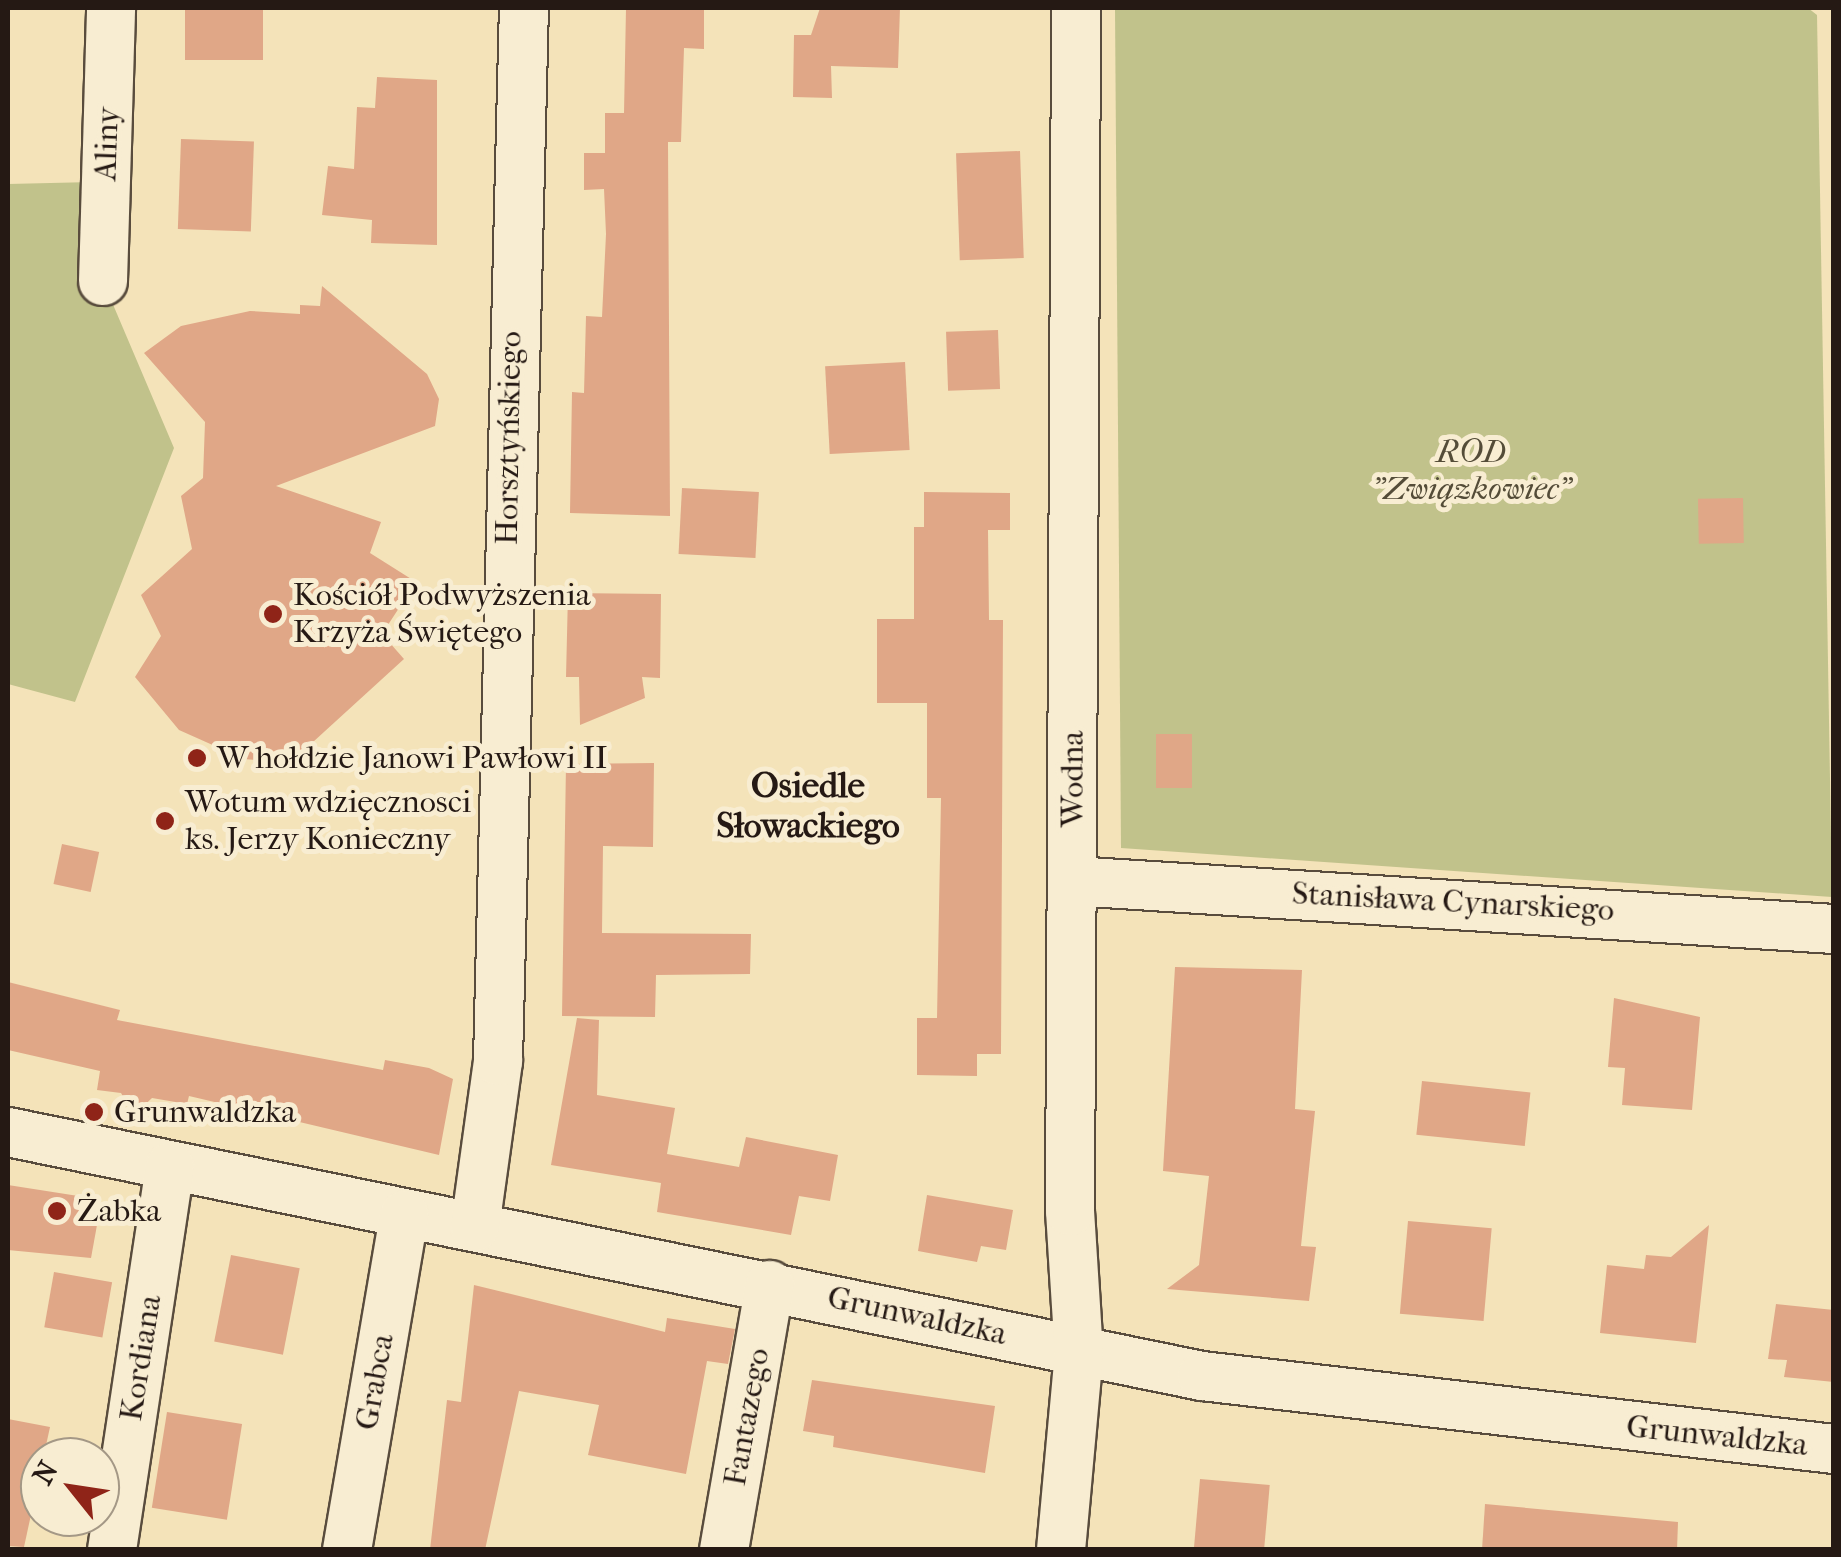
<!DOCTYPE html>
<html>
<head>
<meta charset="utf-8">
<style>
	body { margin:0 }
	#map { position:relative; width:1841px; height:1557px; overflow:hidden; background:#f4e3b9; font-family:"IM FELL French Canon",serif }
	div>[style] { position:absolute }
	.green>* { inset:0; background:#c1c28b }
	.building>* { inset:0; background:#e0a787; transform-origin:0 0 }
	.roads { filter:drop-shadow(2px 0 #594c3d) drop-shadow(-2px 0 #594c3d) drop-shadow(0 2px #594c3d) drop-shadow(0 -2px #594c3d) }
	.street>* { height:48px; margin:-24px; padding:0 24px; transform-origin:24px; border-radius:24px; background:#f8edd2 }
	.dots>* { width:28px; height:28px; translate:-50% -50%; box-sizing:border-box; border:5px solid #f8edd2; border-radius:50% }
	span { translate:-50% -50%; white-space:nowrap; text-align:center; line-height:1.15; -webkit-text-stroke:10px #f8edd2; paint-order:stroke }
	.street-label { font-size:32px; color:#251914 }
	.park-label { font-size:32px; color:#544c38; font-style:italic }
	.poi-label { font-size:32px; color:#251914 }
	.left { translate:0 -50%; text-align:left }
	.neighbourhood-label { font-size:35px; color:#251914; font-weight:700 }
	.frame { position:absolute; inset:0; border:10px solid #251914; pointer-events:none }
	.north { position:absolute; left:20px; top:1437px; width:100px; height:100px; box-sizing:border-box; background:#f8edd2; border:2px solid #a49886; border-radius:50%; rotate:300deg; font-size:28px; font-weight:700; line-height:40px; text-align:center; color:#251914 }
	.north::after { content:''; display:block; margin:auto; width:35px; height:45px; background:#8f2418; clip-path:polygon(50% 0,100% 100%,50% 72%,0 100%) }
</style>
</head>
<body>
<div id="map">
	<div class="green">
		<i style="clip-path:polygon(1808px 8px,1817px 15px,1832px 897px,1121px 848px,1115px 8px)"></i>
		<i style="clip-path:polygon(93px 182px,103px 281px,174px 448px,75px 702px,8px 684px,8px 184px)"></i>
	</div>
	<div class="building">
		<i style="left:185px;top:8px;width:78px;height:52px"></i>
		<i style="clip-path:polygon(626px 8px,704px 8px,704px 49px,684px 48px,681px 142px,668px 142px,670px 516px,570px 513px,572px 392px,584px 393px,586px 316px,602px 317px,606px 234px,604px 189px,584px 190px,584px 153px,605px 153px,605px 113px,624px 113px)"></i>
		<i style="clip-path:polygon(820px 8px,900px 8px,898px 68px,831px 66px,832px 98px,793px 97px,794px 35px,811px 35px)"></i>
		<i style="clip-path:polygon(377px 77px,437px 80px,437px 245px,371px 243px,372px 220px,322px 215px,328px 166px,354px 169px,357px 107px,375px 108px)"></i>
		<i style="left:181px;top:139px;width:73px;height:90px;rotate:2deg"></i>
		<i style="left:1020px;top:151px;width:107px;height:64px;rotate:88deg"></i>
		<i style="clip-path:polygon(322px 286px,427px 374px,439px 399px,435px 426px,276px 486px,381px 522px,370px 553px,416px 582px,382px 634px,404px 659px,290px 763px,244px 759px,179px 730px,135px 677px,161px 636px,141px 595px,192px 549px,181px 496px,203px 478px,205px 422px,144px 353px,181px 326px,250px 311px,300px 314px,300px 305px,320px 306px)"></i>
		<i style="left:998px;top:330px;width:59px;height:52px;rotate:88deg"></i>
		<i style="left:905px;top:362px;width:88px;height:80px;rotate:87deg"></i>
		<i style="left:682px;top:488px;width:77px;height:66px;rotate:3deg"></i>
		<i style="clip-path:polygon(924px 492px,1010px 493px,1010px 530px,988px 530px,989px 620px,1003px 620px,1001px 1054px,977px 1054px,977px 1076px,917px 1075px,917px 1018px,937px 1018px,941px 798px,927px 798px,927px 703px,877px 703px,877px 619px,914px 619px,914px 527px,924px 527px)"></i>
		<i style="left:1743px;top:498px;width:45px;height:45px;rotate:89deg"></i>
		<i style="clip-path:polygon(568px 593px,661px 594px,660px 678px,642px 677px,645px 698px,580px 725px,579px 677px,566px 677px)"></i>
		<i style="left:1156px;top:734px;width:36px;height:54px"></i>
		<i style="clip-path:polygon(654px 763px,653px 847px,603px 846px,602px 933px,751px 934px,750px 974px,656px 975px,655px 1017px,562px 1016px,566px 764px)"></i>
		<i style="left:62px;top:844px;width:38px;height:41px;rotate:12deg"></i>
		<i style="clip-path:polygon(1175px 967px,1302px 970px,1295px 1109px,1315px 1111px,1301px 1246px,1316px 1247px,1309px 1301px,1167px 1289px,1199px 1265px,1209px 1176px,1163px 1171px)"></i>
		<i style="clip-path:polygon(8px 982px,120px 1010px,117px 1020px,383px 1070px,385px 1060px,429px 1068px,453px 1079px,439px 1155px,189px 1096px,187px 1104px,152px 1098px,134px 1115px,121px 1093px,97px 1090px,100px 1071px,8px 1050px)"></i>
		<i style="clip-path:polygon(1614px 998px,1700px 1017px,1692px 1110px,1622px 1105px,1625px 1068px,1608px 1067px)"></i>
		<i style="clip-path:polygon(577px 1018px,599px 1020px,597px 1095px,675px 1108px,667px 1154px,739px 1167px,746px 1137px,838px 1155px,830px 1201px,799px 1196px,791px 1235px,657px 1212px,661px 1183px,551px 1165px)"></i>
		<i style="left:1422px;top:1081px;width:109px;height:54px;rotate:6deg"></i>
		<i style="clip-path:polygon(8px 1185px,91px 1198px,99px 1214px,91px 1258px,8px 1250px)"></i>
		<i style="clip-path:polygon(927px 1195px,1013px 1210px,1006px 1250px,981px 1246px,977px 1262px,918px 1251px)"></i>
		<i style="left:1408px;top:1221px;width:84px;height:93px;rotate:5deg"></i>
		<i style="clip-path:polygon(1709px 1225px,1696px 1343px,1600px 1333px,1607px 1265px,1644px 1269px,1646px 1255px,1671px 1257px)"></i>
		<i style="left:231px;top:1255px;width:70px;height:88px;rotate:11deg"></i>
		<i style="left:54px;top:1272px;width:59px;height:56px;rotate:10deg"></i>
		<i style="clip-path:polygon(474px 1285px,665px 1332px,667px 1318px,735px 1329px,728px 1364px,707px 1361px,686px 1474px,588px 1455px,599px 1405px,519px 1391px,485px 1550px,430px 1550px,447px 1400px,461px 1402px)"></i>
		<i style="clip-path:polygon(1776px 1304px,1834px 1310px,1834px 1382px,1784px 1377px,1787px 1360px,1768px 1359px)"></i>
		<i style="clip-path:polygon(812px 1380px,995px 1406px,985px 1473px,833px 1447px,834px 1436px,803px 1431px)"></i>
		<i style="left:167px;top:1412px;width:76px;height:97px;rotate:9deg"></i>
		<i style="clip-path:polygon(8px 1419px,50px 1427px,24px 1547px,8px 1546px)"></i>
		<i style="left:1200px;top:1479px;width:70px;height:71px;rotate:5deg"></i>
		<i style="clip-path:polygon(1485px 1504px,1678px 1522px,1677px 1550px,1482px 1550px)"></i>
	</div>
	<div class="roads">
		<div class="street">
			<i style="left:103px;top:281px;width:273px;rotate:-88.3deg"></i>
			<i style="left:1073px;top:881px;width:763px;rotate:3.61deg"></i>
			<i style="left:8px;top:1132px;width:1219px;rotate:11.55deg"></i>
			<i style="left:1202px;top:1376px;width:636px;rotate:6.59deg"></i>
			<i style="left:475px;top:1227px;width:168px;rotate:-82.1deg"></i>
			<i style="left:498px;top:1061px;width:1053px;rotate:-88.59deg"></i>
			<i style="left:112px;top:1550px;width:388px;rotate:-81.4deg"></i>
			<i style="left:347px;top:1550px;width:340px;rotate:-80.3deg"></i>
			<i style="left:724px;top:1550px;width:269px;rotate:-80.2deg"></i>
			<i style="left:1061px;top:1550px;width:197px;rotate:-84.8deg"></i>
			<i style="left:1079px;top:1354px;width:143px;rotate:-93.6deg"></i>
			<i style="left:1070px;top:1211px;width:1203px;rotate:-89.71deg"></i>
		</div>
	</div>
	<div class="dots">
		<i style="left:273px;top:614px;background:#8f2418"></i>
		<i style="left:197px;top:758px;background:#8f2418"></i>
		<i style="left:165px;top:821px;background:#8f2418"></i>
		<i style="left:94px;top:1112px;background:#8f2418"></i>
		<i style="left:57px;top:1211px;background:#8f2418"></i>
	</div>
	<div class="street-label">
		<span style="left:107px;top:144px;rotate:-88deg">Aliny</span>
		<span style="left:509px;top:438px;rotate:-89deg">Horsztyńskiego</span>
		<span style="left:1073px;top:779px;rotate:-90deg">Wodna</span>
		<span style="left:1453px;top:902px;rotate:3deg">Stanisława Cynarskiego</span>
		<span style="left:917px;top:1316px;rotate:12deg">Grunwaldzka</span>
		<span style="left:141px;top:1358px;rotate:-81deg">Kordiana</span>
		<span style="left:375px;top:1382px;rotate:-80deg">Grabca</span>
		<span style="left:747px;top:1417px;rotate:-80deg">Fantazego</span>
		<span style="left:1717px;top:1436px;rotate:6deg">Grunwaldzka</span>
	</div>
	<div class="park-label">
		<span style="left:1471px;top:471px">ROD<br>"Związkowiec"</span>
	</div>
	<div class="poi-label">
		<span class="left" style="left:293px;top:614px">Kościół Podwyższenia<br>Krzyża Świętego</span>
		<span class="left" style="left:217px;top:758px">W hołdzie Janowi Pawłowi II</span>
		<span class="left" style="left:185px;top:821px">Wotum wdzięcznosci<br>ks. Jerzy Konieczny</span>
		<span class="left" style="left:114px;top:1112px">Grunwaldzka</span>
		<span class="left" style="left:77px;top:1211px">Żabka</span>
	</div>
	<div class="neighbourhood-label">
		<span style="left:808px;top:806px">Osiedle<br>Słowackiego</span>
	</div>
	<div class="frame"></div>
	<div class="north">N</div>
</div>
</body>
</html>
